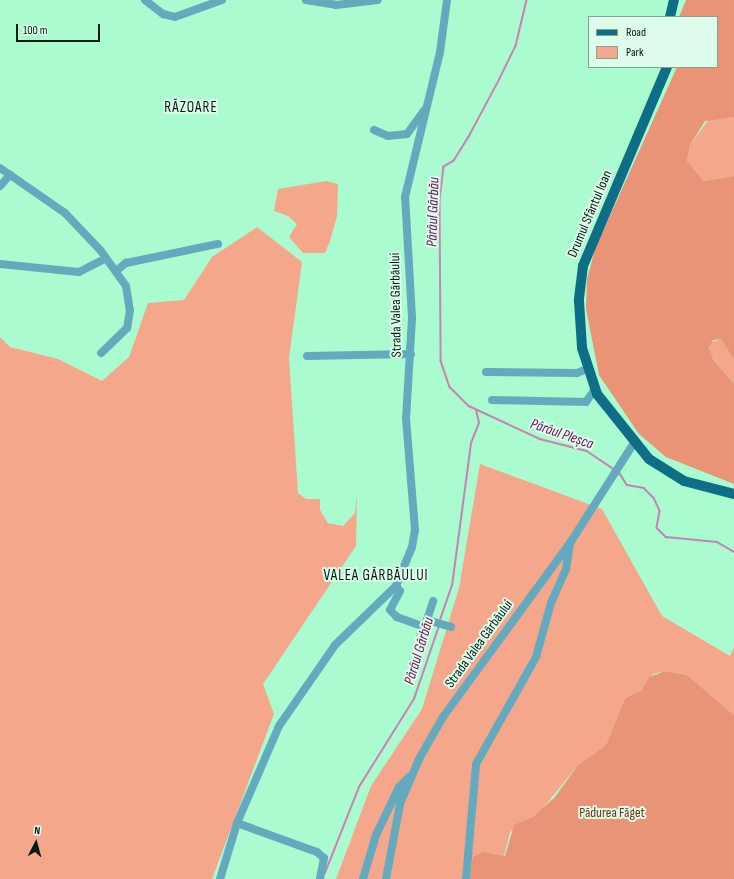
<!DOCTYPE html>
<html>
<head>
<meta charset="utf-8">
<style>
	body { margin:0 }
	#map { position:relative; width:734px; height:879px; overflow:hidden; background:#abfbd0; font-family:"Sofia Sans Condensed",sans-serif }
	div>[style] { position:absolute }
	.green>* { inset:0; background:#f5a78c }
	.forest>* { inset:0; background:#e99476 }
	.stream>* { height:1.5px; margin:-0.75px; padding:0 0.75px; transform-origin:0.75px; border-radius:0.75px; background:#cb81b2 }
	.minor>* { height:8px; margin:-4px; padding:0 4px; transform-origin:4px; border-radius:4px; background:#64aabf }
	.major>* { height:10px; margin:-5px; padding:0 5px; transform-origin:5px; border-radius:5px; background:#0e6e85 }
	span { translate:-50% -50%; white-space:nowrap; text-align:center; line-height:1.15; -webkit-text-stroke:4px #defceb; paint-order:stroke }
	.street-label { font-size:14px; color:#001d0e }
	.park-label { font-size:14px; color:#7a2f11 }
	.neighbourhood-label { font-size:15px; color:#001d0e; letter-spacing:1px }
	.water-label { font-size:15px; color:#6a1054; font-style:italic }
	.legend { position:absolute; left:588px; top:16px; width:130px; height:52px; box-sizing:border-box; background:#defceb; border:1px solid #85a393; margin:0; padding:5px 7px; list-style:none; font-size:12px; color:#001d0e }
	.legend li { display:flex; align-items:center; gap:8px; height:20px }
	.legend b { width:20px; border:1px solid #85a393 }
	.north { position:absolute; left:16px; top:823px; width:40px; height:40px; -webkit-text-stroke:3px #defceb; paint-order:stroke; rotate:6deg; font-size:11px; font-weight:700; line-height:16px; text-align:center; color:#001d0e }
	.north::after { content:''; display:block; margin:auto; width:14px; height:18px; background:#001d0e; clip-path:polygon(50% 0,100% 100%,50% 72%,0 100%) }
	.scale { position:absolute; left:16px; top:24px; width:84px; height:18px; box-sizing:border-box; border:2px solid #001d0e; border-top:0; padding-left:5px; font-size:12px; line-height:14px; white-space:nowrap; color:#001d0e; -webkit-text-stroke:3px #defceb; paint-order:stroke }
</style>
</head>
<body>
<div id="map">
	<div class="green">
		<i style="clip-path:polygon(734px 117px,734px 176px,704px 181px,687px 161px,690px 145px,709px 119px)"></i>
		<i style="clip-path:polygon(326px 181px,338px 184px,337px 216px,330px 241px,325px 253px,303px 253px,289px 237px,297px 224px,288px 216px,274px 211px,278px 189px)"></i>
		<i style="clip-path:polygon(257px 227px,302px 262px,289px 358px,298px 493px,306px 499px,320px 499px,320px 510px,328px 523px,343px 526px,355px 513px,357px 494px,356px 546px,263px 684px,274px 714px,212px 879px,0 879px,0 337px,10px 347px,58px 359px,102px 381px,129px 357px,148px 303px,184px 300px,212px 257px)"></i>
		<i style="clip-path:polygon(721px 339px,734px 360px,734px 384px,711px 356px,709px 343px)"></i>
		<i style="clip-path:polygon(480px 464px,602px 509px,662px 616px,730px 656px,734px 647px,734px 715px,687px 675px,665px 671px,653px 674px,641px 691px,625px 698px,606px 745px,578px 765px,540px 812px,510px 832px,504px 856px,489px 853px,469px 879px,336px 879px,371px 786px,422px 709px,459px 588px)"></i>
	</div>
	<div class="forest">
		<i style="clip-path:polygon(686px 0,734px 0,734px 117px,705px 121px,690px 145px,687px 161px,704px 181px,734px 176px,734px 360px,721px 339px,713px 340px,709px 347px,713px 359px,734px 384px,734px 484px,666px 457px,639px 434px,599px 375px,586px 309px,587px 279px,595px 249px,677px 67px,717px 67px,717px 17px,679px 17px)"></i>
		<i style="clip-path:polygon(665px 671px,687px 675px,734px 715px,734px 879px,469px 879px,473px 857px,484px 852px,505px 856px,514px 825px,533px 817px,555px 797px,578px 765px,606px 745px,625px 698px,641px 691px,649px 677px)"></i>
	</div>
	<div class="stream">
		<i style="left:527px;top:0;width:47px;rotate:103.4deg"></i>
		<i style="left:516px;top:46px;width:37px;rotate:116deg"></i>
		<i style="left:500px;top:79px;width:66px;rotate:118.1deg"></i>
		<i style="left:469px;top:137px;width:28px;rotate:122deg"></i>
		<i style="left:454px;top:161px;width:12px;rotate:149deg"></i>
		<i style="left:444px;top:167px;width:34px;rotate:97deg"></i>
		<i style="left:440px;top:201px;width:160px;rotate:89.6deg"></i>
		<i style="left:441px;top:361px;width:28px;rotate:71deg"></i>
		<i style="left:450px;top:387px;width:27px;rotate:45deg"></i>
		<i style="left:469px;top:406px;width:78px;rotate:24.9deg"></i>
		<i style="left:540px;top:439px;width:49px;rotate:14.3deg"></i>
		<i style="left:587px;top:451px;width:32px;rotate:34deg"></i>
		<i style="left:619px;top:472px;width:15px;rotate:58deg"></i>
		<i style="left:627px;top:485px;width:17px;rotate:10deg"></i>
		<i style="left:644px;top:488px;width:14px;rotate:45deg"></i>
		<i style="left:654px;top:498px;width:14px;rotate:65deg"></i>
		<i style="left:660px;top:511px;width:17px;rotate:100deg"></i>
		<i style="left:657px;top:528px;width:13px;rotate:45deg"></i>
		<i style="left:666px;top:537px;width:51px;rotate:5.6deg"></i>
		<i style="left:717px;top:542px;width:20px;rotate:30deg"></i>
		<i style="left:440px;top:620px;width:36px;rotate:-71deg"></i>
		<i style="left:452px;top:586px;width:144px;rotate:-82.4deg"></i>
		<i style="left:471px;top:443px;width:22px;rotate:-68deg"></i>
		<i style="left:479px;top:423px;width:13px;rotate:-103deg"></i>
		<i style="left:325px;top:873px;width:92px;rotate:-68.4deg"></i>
		<i style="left:359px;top:787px;width:104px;rotate:-58deg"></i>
		<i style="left:414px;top:699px;width:77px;rotate:-71.1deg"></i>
	</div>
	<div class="minor">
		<i style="left:145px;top:0;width:23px;rotate:38deg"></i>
		<i style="left:163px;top:14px;width:12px;rotate:14deg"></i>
		<i style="left:175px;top:17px;width:50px;rotate:-19.9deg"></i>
		<i style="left:306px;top:0;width:30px;rotate:9deg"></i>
		<i style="left:336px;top:5px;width:42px;rotate:-6.8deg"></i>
		<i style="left:374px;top:130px;width:15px;rotate:23deg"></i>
		<i style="left:388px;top:136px;width:19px;rotate:-6deg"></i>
		<i style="left:407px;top:134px;width:29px;rotate:-54deg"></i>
		<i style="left:0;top:168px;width:79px;rotate:34.7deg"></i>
		<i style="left:65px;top:213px;width:52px;rotate:46.5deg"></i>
		<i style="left:101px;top:251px;width:43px;rotate:54.5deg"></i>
		<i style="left:126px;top:286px;width:24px;rotate:81deg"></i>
		<i style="left:130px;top:310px;width:18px;rotate:99deg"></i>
		<i style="left:127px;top:328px;width:36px;rotate:136deg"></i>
		<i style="left:0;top:186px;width:15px;rotate:-48deg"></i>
		<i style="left:0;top:264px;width:79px;rotate:5.8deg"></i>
		<i style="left:79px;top:272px;width:30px;rotate:-27deg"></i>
		<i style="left:116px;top:271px;width:13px;rotate:-39deg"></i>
		<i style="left:126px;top:263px;width:94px;rotate:-11.7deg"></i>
		<i style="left:307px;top:356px;width:104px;rotate:-1.1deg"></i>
		<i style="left:486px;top:372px;width:91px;rotate:0.6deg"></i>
		<i style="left:577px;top:373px;width:11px;rotate:-22deg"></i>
		<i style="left:492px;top:400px;width:94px;rotate:1.2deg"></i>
		<i style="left:586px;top:402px;width:16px;rotate:-55deg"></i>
		<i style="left:396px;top:586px;width:6px;rotate:51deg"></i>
		<i style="left:400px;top:591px;width:21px;rotate:118deg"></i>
		<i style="left:390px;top:610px;width:10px;rotate:45deg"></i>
		<i style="left:397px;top:617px;width:29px;rotate:20deg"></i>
		<i style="left:424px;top:627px;width:8px;rotate:-67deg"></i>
		<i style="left:427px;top:620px;width:25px;rotate:16deg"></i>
		<i style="left:427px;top:620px;width:20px;rotate:-72deg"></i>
		<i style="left:237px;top:823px;width:85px;rotate:19.9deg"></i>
		<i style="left:317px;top:852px;width:9px;rotate:41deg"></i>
		<i style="left:324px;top:858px;width:21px;rotate:101deg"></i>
		<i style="left:220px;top:879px;width:59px;rotate:-73.1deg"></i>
		<i style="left:237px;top:823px;width:106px;rotate:-66.6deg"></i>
		<i style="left:279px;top:726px;width:98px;rotate:-55.3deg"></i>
		<i style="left:335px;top:645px;width:85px;rotate:-44deg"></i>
		<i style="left:396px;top:586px;width:42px;rotate:-67.7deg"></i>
		<i style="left:412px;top:547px;width:17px;rotate:-80deg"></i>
		<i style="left:415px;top:530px;width:111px;rotate:-94.6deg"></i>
		<i style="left:406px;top:419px;width:102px;rotate:-86.6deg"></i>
		<i style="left:412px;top:317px;width:120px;rotate:-93.3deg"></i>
		<i style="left:405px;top:197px;width:149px;rotate:-76.4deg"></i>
		<i style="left:440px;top:52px;width:52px;rotate:-82.3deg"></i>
		<i style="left:363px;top:879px;width:46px;rotate:-73.5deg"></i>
		<i style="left:376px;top:835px;width:53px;rotate:-64.4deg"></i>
		<i style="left:399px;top:787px;width:14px;rotate:-45deg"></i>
		<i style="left:386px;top:879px;width:76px;rotate:-79.4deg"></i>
		<i style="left:400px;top:804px;width:49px;rotate:-67.1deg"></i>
		<i style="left:419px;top:759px;width:48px;rotate:-60.3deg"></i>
		<i style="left:443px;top:717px;width:215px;rotate:-53.9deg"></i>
		<i style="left:570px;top:543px;width:119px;rotate:-57.4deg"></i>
		<i style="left:466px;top:879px;width:115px;rotate:-85deg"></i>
		<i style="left:476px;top:764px;width:123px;rotate:-60.7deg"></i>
		<i style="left:536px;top:657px;width:56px;rotate:-74.5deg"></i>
		<i style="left:551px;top:603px;width:37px;rotate:-66deg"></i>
		<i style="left:566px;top:569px;width:26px;rotate:-81deg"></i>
	</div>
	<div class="major">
		<i style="left:670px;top:17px;width:17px;rotate:-77deg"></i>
		<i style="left:667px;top:67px;width:216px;rotate:112.9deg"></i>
		<i style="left:583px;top:266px;width:35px;rotate:97deg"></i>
		<i style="left:579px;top:301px;width:47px;rotate:86.3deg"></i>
		<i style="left:582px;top:348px;width:48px;rotate:71.9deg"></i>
		<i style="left:597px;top:394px;width:83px;rotate:51.3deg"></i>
		<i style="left:649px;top:459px;width:41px;rotate:32.2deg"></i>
		<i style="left:684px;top:481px;width:52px;rotate:14.6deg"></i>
	</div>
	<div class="street-label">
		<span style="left:590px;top:214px;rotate:-67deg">Drumul Sfântul Ioan</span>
		<span style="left:396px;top:305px;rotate:-91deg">Strada Valea Gârbăului</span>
		<span style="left:479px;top:644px;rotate:-54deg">Strada Valea Gârbăului</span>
	</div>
	<div class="park-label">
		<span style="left:612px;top:813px">Pădurea Făget</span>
	</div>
	<div class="neighbourhood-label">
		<span style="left:191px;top:108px">RĂZOARE</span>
		<span style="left:376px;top:576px">VALEA GÂRBĂULUI</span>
	</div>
	<div class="water-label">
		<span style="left:433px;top:212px;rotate:-88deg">Pârâul Gârbău</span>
		<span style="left:562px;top:434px;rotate:19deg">Pârâul Pleșca</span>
		<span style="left:419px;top:651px;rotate:-73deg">Pârâul Gârbău</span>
	</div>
	<ul class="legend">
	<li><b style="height:5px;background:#0e6e85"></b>Road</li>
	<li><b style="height:11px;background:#f5a78c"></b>Park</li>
	</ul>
	<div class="north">N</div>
	<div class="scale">100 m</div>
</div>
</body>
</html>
